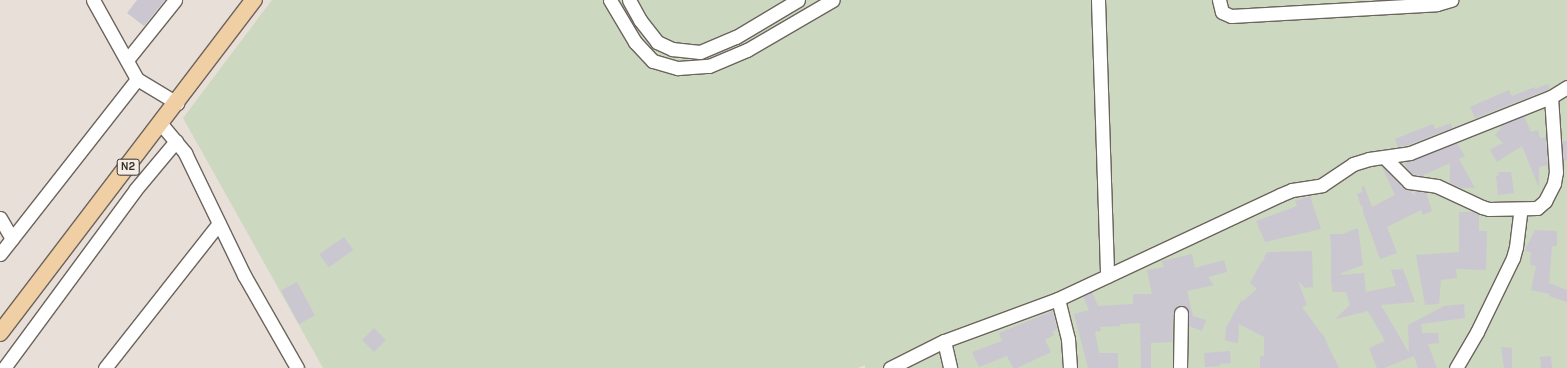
<!DOCTYPE html>
<html>
<head>
<meta charset="utf-8">
<style>
	body { margin:0 }
	#map { position:relative; width:1567px; height:368px; overflow:hidden; background:#e8dfd8; font-family:Karla,sans-serif }
	div>[style] { position:absolute }
	.green>* { inset:0; background:#ccd8c0 }
	.building>* { inset:0; background:#cac7d1; transform-origin:0 0 }
	.roads { filter:drop-shadow(1px 0 #6c645d) drop-shadow(-1px 0 #6c645d) drop-shadow(0 1px #6c645d) drop-shadow(0 -1px #6c645d) }
	.minor>* { height:13px; margin:-6.5px; padding:0 6.5px; transform-origin:6.5px; border-radius:6.5px; background:#fff }
	.major>* { height:16px; margin:-8px; padding:0 8px; transform-origin:8px; border-radius:8px; background:#f1cfa5 }
	span { translate:-50% -50%; white-space:nowrap; text-align:center; line-height:1.15; -webkit-text-stroke:4px #f6ece5; paint-order:stroke }
	.shield-label span { padding:1px 3px; background:#f6ece5; border:1px solid; border-radius:3px; -webkit-text-stroke-width:0 }
	.shield-label { font-size:11px; color:#35312e; font-weight:700 }
</style>
</head>
<body>
<div id="map">
	<div class="green">
		<i style="clip-path:polygon(272px 0,1567px 0,1567px 368px,865px 368px,865px 365px,858px 368px,323px 368px,183px 118px)"></i>
	</div>
	<div class="building">
		<i style="clip-path:polygon(137px 0,165px 0,144px 26px,127px 13px)"></i>
		<i style="clip-path:polygon(1548px 84px,1550px 88px,1547px 90px,1475px 118px,1470px 107px,1509px 90px,1512px 96px,1535px 87px,1535px 89px)"></i>
		<i style="clip-path:polygon(1524px 116px,1531px 132px,1538px 130px,1540px 138px,1546px 137px,1548px 165px,1539px 167px,1539px 188px,1522px 146px,1497px 162px,1490px 150px,1503px 143px,1495px 135px,1501px 128px,1500px 126px)"></i>
		<i style="clip-path:polygon(1451px 123px,1452px 128px,1408px 145px,1398px 147px,1395px 139px,1433px 124px,1435px 129px)"></i>
		<i style="clip-path:polygon(1562px 141px,1567px 141px,1567px 160px,1563px 161px)"></i>
		<i style="clip-path:polygon(1457px 143px,1465px 156px,1459px 159px,1475px 188px,1461px 188px,1450px 183px,1450px 163px,1422px 176px,1413px 174px,1406px 167px,1404px 162px,1413px 160px)"></i>
		<i style="clip-path:polygon(1381px 165px,1403px 188px,1409px 190px,1416px 197px,1414px 191px,1426px 192px,1432px 211px,1423px 215px,1421px 210px,1387px 227px,1397px 253px,1380px 259px,1363px 212px,1363px 206px,1361px 206px,1357px 194px,1362px 192px,1362px 186px,1364px 186px,1372px 207px,1395px 195px)"></i>
		<i style="clip-path:polygon(1498px 172px,1511px 172px,1514px 193px,1498px 195px,1496px 176px,1499px 176px)"></i>
		<i style="clip-path:polygon(1310px 196px,1321px 229px,1265px 242px,1256px 221px,1297px 206px,1295px 201px)"></i>
		<i style="clip-path:polygon(1459px 212px,1474px 212px,1479px 214px,1479px 231px,1487px 231px,1486px 270px,1456px 269px,1457px 278px,1441px 280px,1439px 304px,1425px 305px,1416px 255px,1459px 252px)"></i>
		<i style="clip-path:polygon(1358px 228px,1363px 265px,1341px 273px,1341px 275px,1364px 273px,1366px 292px,1396px 286px,1391px 270px,1403px 269px,1415px 302px,1381px 305px,1409px 353px,1408px 325px,1444px 306px,1464px 304px,1465px 318px,1421px 324px,1422px 333px,1438px 333px,1439px 343px,1428px 344px,1437px 368px,1418px 368px,1414px 356px,1384px 368px,1377px 368px,1369px 348px,1385px 341px,1368px 311px,1335px 319px,1350px 305px,1346px 292px,1332px 292px,1332px 285px,1331px 285px,1331px 246px,1330px 234px,1342px 234px)"></i>
		<i style="clip-path:polygon(1535px 230px,1557px 231px,1557px 246px,1552px 246px,1549px 283px,1567px 290px,1567px 302px,1549px 296px,1550px 294px,1531px 290px,1536px 266px,1530px 265px,1531px 253px,1525px 250px)"></i>
		<i style="left:344px;top:237px;width:16px;height:30px;rotate:55deg"></i>
		<i style="clip-path:polygon(1312px 251px,1313px 287px,1305px 288px,1298px 281px,1307px 305px,1302px 307px,1321px 333px,1322px 332px,1328px 345px,1326px 346px,1328px 346px,1339px 368px,1260px 368px,1260px 356px,1264px 356px,1264px 337px,1239px 324px,1238px 343px,1231px 342px,1225px 340px,1226px 328px,1242px 299px,1242px 302px,1257px 289px,1250px 283px,1262px 261px,1265px 259px,1264px 257px,1267px 252px)"></i>
		<i style="clip-path:polygon(1192px 254px,1195px 268px,1224px 260px,1227px 272px,1208px 277px,1214px 285px,1187px 291px,1193px 316px,1206px 320px,1202px 331px,1189px 326px,1189px 313px,1185px 306px,1177px 306px,1173px 313px,1172px 342px,1151px 343px,1151px 368px,1141px 368px,1140px 323px,1120px 324px,1120px 326px,1100px 327px,1101px 331px,1095px 332px,1099px 353px,1118px 353px,1118px 368px,1088px 368px,1074px 314px,1089px 310px,1083px 296px,1092px 292px,1098px 306px,1133px 304px,1133px 294px,1152px 294px,1147px 270px,1164px 267px,1162px 261px)"></i>
		<i style="left:297px;top:282px;width:38px;height:18px;rotate:62deg"></i>
		<i style="clip-path:polygon(1053px 311px,1057px 329px,1052px 332px,1054px 335px,1045px 340px,1051px 352px,1017px 368px,1013px 368px,1007px 356px,979px 367px,972px 352px,1002px 341px,999px 333px)"></i>
		<i style="left:374px;top:328px;width:17px;height:17px;rotate:45deg"></i>
		<i style="clip-path:polygon(1501px 347px,1512px 348px,1512px 368px,1504px 368px)"></i>
		<i style="clip-path:polygon(1230px 351px,1231px 363px,1220px 364px,1220px 366px,1205px 367px,1204px 353px)"></i>
		<i style="left:1551px;top:356px;width:12px;height:11px;rotate:85deg"></i>
	</div>
	<div class="roads">
		<div class="minor">
			<i style="left:93px;top:0;width:90px;rotate:60.9deg"></i>
			<i style="left:137px;top:79px;width:47px;rotate:31deg"></i>
			<i style="left:610px;top:0;width:49px;rotate:59.2deg"></i>
			<i style="left:635px;top:42px;width:26px;rotate:47deg"></i>
			<i style="left:653px;top:61px;width:26px;rotate:16deg"></i>
			<i style="left:678px;top:68px;width:31px;rotate:-4deg"></i>
			<i style="left:709px;top:66px;width:41px;rotate:-22.8deg"></i>
			<i style="left:747px;top:50px;width:99px;rotate:-30.2deg"></i>
			<i style="left:629px;top:0;width:23px;rotate:61deg"></i>
			<i style="left:640px;top:20px;width:28px;rotate:52deg"></i>
			<i style="left:657px;top:42px;width:17px;rotate:25deg"></i>
			<i style="left:672px;top:49px;width:28px;rotate:6deg"></i>
			<i style="left:700px;top:52px;width:39px;rotate:-23deg"></i>
			<i style="left:736px;top:37px;width:72px;rotate:-30.8deg"></i>
			<i style="left:1098px;top:0;width:276px;rotate:88.1deg"></i>
			<i style="left:1219px;top:0;width:12px;rotate:76deg"></i>
			<i style="left:1222px;top:12px;width:10px;rotate:24deg"></i>
			<i style="left:1231px;top:16px;width:206px;rotate:-3.3deg"></i>
			<i style="left:1437px;top:4px;width:15px;rotate:-16deg"></i>
			<i style="left:127px;top:60px;width:77px;rotate:-51.3deg"></i>
			<i style="left:161px;top:124px;width:38px;rotate:50deg"></i>
			<i style="left:185px;top:153px;width:136px;rotate:64.2deg"></i>
			<i style="left:244px;top:275px;width:107px;rotate:60.3deg"></i>
			<i style="left:1384px;top:157px;width:35px;rotate:45deg"></i>
			<i style="left:1409px;top:182px;width:28px;rotate:8deg"></i>
			<i style="left:1437px;top:186px;width:50px;rotate:25deg"></i>
			<i style="left:1482px;top:207px;width:7px;rotate:16deg"></i>
			<i style="left:1489px;top:209px;width:48px;rotate:-1.2deg"></i>
			<i style="left:1537px;top:208px;width:11px;rotate:-41deg"></i>
			<i style="left:1545px;top:201px;width:20px;rotate:-63deg"></i>
			<i style="left:1554px;top:183px;width:11px;rotate:-80deg"></i>
			<i style="left:1556px;top:172px;width:75px;rotate:-93.8deg"></i>
			<i style="left:0;top:218px;width:24px;rotate:60deg"></i>
			<i style="left:0;top:254px;width:222px;rotate:-51.9deg"></i>
			<i style="left:1058px;top:299px;width:41px;rotate:76deg"></i>
			<i style="left:1068px;top:339px;width:29px;rotate:86deg"></i>
			<i style="left:944px;top:341px;width:28px;rotate:77deg"></i>
			<i style="left:4px;top:368px;width:221px;rotate:-53.6deg"></i>
			<i style="left:135px;top:190px;width:64px;rotate:-50.1deg"></i>
			<i style="left:105px;top:368px;width:184px;rotate:-51.8deg"></i>
			<i style="left:890px;top:368px;width:60px;rotate:-26.6deg"></i>
			<i style="left:944px;top:341px;width:121px;rotate:-20.2deg"></i>
			<i style="left:1058px;top:299px;width:245px;rotate:-25.1deg"></i>
			<i style="left:1280px;top:195px;width:13px;rotate:-23deg"></i>
			<i style="left:1292px;top:190px;width:30px;rotate:-9deg"></i>
			<i style="left:1322px;top:185px;width:37px;rotate:-34deg"></i>
			<i style="left:1353px;top:164px;width:17px;rotate:-17deg"></i>
			<i style="left:1369px;top:159px;width:41px;rotate:-8.3deg"></i>
			<i style="left:1410px;top:153px;width:152px;rotate:-21.7deg"></i>
			<i style="left:1551px;top:97px;width:19px;rotate:-32deg"></i>
			<i style="left:1180px;top:368px;width:55px;rotate:-89deg"></i>
			<i style="left:1456px;top:368px;width:42px;rotate:-59.7deg"></i>
			<i style="left:1477px;top:332px;width:82px;rotate:-64.1deg"></i>
			<i style="left:1513px;top:258px;width:11px;rotate:-75deg"></i>
			<i style="left:1516px;top:247px;width:38px;rotate:-83deg"></i>
		</div>
		<div class="major">
			<i style="left:0;top:333px;width:419px;rotate:-52.7deg"></i>
		</div>
	</div>
	<div class="shield-label">
		<span style="left:128px;top:167px">N2</span>
	</div>
</div>
</body>
</html>
